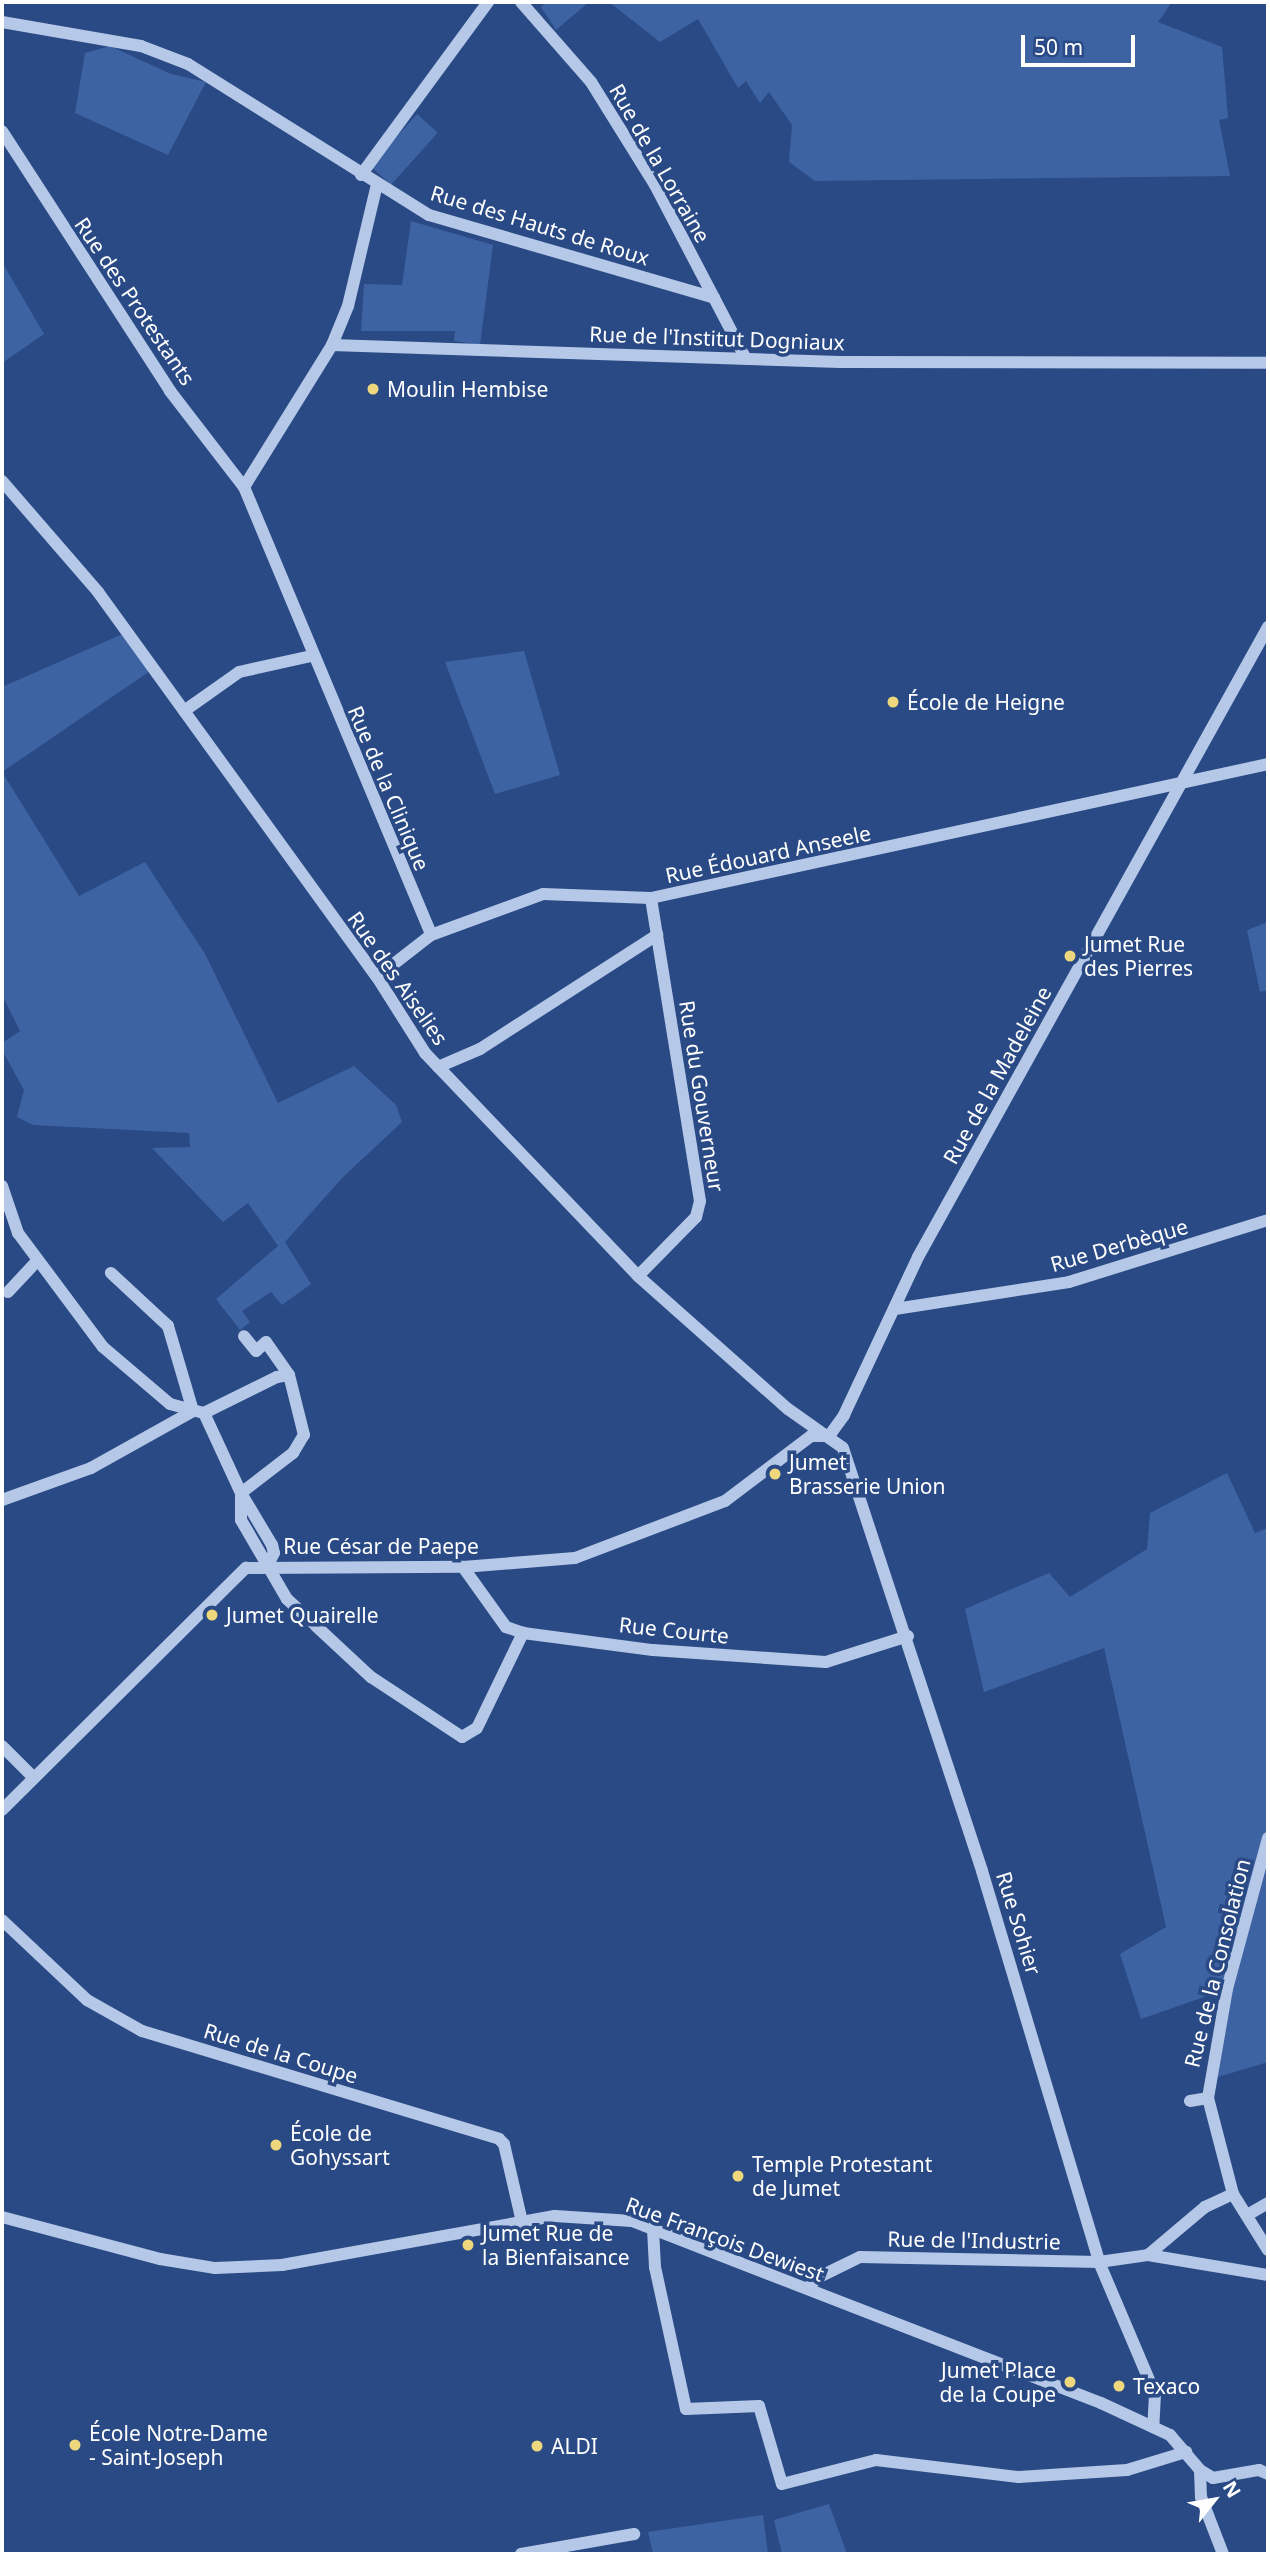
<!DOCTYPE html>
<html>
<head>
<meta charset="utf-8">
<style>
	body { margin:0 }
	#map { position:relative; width:1270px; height:2556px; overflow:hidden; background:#2a4a86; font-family:"Noto Sans",sans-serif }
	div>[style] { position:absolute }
	.green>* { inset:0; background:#3e63a2; transform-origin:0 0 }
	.minor>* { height:12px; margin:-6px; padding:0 6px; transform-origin:6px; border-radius:6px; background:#b5c8e7 }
	.dots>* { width:19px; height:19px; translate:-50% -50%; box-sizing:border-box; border:4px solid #2a4a86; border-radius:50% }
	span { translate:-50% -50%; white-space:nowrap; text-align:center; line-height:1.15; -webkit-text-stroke:7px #2a4a86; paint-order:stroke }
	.street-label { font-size:21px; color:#fff }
	.poi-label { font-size:21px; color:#fff }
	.left { translate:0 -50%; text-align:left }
	.right { translate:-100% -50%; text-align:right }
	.frame { position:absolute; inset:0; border:4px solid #fff; pointer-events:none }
	.north { position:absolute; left:1179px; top:2465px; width:70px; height:70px; -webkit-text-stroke:5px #2a4a86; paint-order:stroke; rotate:59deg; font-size:19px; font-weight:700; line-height:28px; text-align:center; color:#fff }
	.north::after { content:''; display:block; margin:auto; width:24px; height:32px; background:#fff; clip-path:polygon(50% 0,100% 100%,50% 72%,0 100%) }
	.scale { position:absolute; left:1021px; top:35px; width:114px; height:32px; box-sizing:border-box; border:4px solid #fff; border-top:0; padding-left:9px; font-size:21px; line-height:24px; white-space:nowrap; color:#fff; -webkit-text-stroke:5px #2a4a86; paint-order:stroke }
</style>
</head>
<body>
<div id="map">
	<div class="green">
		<i style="clip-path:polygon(546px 2px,589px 2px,556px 30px,541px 7px)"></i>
		<i style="clip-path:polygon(609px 2px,1172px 2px,1158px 22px,1222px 47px,1228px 118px,1219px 120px,1230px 176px,815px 181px,789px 162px,792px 125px,769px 92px,760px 103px,746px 81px,738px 88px,698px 19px,660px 42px)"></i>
		<i style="clip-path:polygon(110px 46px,171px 74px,206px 82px,168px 155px,75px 113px,85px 53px)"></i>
		<i style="left:417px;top:114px;width:28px;height:70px;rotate:42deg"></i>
		<i style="clip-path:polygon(411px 221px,493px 245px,480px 345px,454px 341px,455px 331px,361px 331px,364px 284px,402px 285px)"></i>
		<i style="clip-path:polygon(2px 262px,44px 334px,2px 363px)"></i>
		<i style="clip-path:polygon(125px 633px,153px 669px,2px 772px,79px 896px,145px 862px,205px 954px,278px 1103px,354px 1066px,396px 1105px,402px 1122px,343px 1177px,285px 1242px,311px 1284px,282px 1305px,271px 1292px,242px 1311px,250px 1322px,240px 1330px,216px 1299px,278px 1246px,248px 1203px,223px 1222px,152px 1148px,190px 1147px,189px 1133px,33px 1125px,17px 1117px,24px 1090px,2px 1050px,2px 1043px,20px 1031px,2px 995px,2px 687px)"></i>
		<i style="clip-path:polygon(524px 651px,560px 775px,495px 794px,445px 662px)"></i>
		<i style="clip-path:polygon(1268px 922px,1268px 990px,1260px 992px,1247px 930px)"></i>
		<i style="clip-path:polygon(1227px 1473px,1255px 1533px,1268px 1528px,1268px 2062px,1208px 2080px,1227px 1989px,1141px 2019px,1120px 1954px,1166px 1927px,1104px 1648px,984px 1692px,965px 1609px,1049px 1573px,1070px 1597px,1147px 1549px,1150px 1513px)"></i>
		<i style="clip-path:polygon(829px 2504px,847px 2554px,782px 2554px,774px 2520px)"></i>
		<i style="clip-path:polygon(763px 2515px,768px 2554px,653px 2554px,648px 2532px)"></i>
	</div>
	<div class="minor">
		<i style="left:521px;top:2px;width:106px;rotate:48.8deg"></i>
		<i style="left:591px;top:82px;width:121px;rotate:58.1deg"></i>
		<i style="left:655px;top:185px;width:196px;rotate:62.4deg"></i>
		<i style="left:2px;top:22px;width:141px;rotate:9.8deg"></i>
		<i style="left:141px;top:46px;width:50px;rotate:21deg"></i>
		<i style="left:188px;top:64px;width:284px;rotate:32.1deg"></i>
		<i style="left:429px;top:215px;width:297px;rotate:16.2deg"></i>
		<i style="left:2px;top:131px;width:310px;rotate:57.1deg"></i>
		<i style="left:170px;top:391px;width:121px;rotate:52.4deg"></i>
		<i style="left:244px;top:487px;width:485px;rotate:67.3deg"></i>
		<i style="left:361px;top:175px;width:215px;rotate:-53.7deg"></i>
		<i style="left:332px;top:345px;width:508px;rotate:1.92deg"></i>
		<i style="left:840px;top:362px;width:428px;rotate:0.1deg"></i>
		<i style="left:2px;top:481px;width:147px;rotate:49.1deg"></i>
		<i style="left:98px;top:592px;width:475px;rotate:54.1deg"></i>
		<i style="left:377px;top:977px;width:90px;rotate:57.7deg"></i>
		<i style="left:425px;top:1053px;width:308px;rotate:46.3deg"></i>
		<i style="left:638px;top:1276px;width:200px;rotate:41.6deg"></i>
		<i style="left:788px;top:1409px;width:67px;rotate:35.3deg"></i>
		<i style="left:843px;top:1448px;width:445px;rotate:71.8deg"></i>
		<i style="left:982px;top:1871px;width:408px;rotate:73.3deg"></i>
		<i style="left:1099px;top:2262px;width:143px;rotate:67deg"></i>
		<i style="left:1155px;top:2394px;width:33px;rotate:93deg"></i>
		<i style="left:244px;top:487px;width:167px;rotate:-58.2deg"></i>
		<i style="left:332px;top:345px;width:42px;rotate:-67.7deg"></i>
		<i style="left:348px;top:306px;width:125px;rotate:-76.6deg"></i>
		<i style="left:184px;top:711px;width:67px;rotate:-35.3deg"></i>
		<i style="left:239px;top:672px;width:74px;rotate:-12.5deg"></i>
		<i style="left:377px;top:977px;width:68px;rotate:-37.9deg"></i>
		<i style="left:431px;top:935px;width:119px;rotate:-20.1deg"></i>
		<i style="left:543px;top:894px;width:108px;rotate:2.1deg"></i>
		<i style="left:651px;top:898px;width:631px;rotate:-12.25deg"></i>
		<i style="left:438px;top:1067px;width:46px;rotate:-23.2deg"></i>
		<i style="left:480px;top:1049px;width:211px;rotate:-32.8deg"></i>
		<i style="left:2px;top:1186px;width:50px;rotate:71.2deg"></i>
		<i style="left:18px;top:1233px;width:142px;rotate:53.3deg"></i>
		<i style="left:103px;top:1347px;width:88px;rotate:40.4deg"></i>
		<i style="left:170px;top:1404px;width:35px;rotate:15deg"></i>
		<i style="left:638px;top:1276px;width:83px;rotate:-45.5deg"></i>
		<i style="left:696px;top:1217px;width:16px;rotate:-76deg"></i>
		<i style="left:700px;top:1201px;width:307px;rotate:-99.2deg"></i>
		<i style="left:8px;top:1292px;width:42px;rotate:-46.9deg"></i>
		<i style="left:895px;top:1309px;width:176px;rotate:-8.8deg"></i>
		<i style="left:1069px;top:1282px;width:208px;rotate:-17.3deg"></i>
		<i style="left:204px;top:1413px;width:88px;rotate:65.2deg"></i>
		<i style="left:241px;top:1493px;width:61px;rotate:59.2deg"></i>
		<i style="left:272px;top:1545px;width:8px;rotate:76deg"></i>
		<i style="left:274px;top:1553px;width:13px;rotate:117deg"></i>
		<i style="left:204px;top:1413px;width:81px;rotate:-26.3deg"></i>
		<i style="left:277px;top:1377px;width:12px;rotate:-9deg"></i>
		<i style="left:829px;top:1436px;width:26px;rotate:-54deg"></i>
		<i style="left:844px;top:1415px;width:174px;rotate:-64.9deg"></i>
		<i style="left:918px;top:1257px;width:721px;rotate:-60.95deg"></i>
		<i style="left:241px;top:1493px;width:27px;rotate:90deg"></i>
		<i style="left:241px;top:1520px;width:91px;rotate:59.8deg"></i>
		<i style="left:287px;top:1599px;width:115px;rotate:42.9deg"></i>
		<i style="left:371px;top:1677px;width:109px;rotate:33.4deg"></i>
		<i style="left:462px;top:1737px;width:17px;rotate:-31deg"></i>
		<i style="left:477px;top:1728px;width:106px;rotate:-64.2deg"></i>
		<i style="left:241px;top:1493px;width:66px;rotate:-37.6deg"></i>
		<i style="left:293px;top:1453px;width:21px;rotate:-59deg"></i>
		<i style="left:304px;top:1435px;width:62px;rotate:-104deg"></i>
		<i style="left:289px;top:1375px;width:40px;rotate:-124.9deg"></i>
		<i style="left:266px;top:1342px;width:13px;rotate:138deg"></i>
		<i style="left:256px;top:1351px;width:19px;rotate:-129deg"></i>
		<i style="left:2px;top:1500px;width:95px;rotate:-19.8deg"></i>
		<i style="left:91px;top:1468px;width:117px;rotate:-29.2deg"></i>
		<i style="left:193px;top:1411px;width:89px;rotate:-106.4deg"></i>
		<i style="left:168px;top:1326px;width:78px;rotate:-137.1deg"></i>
		<i style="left:463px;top:1567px;width:74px;rotate:54.4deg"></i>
		<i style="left:506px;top:1627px;width:18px;rotate:19deg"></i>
		<i style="left:523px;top:1633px;width:131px;rotate:7.5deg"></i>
		<i style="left:653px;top:1650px;width:173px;rotate:4deg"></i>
		<i style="left:826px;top:1662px;width:86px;rotate:-17.6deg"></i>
		<i style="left:2px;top:1746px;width:45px;rotate:45deg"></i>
		<i style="left:2px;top:1810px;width:344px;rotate:-44.8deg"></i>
		<i style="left:246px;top:1568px;width:217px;rotate:-0.3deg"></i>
		<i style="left:463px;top:1567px;width:112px;rotate:-4.6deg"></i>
		<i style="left:575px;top:1558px;width:160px;rotate:-20.8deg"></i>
		<i style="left:725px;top:1501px;width:108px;rotate:-37.1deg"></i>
		<i style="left:811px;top:1436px;width:18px"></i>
		<i style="left:1268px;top:1838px;width:156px;rotate:105.2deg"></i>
		<i style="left:1227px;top:1989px;width:111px;rotate:99.9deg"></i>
		<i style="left:1208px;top:2098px;width:99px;rotate:75.4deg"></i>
		<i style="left:1233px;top:2194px;width:66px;rotate:58deg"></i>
		<i style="left:2px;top:1920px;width:117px;rotate:43.3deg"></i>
		<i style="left:87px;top:2000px;width:63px;rotate:29.4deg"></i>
		<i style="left:142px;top:2031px;width:373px;rotate:16.8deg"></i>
		<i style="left:499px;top:2139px;width:7px;rotate:45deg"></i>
		<i style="left:504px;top:2144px;width:80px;rotate:77deg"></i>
		<i style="left:1190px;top:2101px;width:18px;rotate:-9deg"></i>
		<i style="left:1249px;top:2214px;width:22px;rotate:-30deg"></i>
		<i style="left:2px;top:2217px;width:163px;rotate:14.9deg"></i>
		<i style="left:160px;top:2259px;width:56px;rotate:9.3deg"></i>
		<i style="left:215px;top:2268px;width:67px;rotate:-2.6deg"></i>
		<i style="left:282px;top:2265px;width:277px;rotate:-10.2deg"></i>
		<i style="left:555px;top:2216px;width:77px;rotate:3.7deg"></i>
		<i style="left:632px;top:2221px;width:503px;rotate:21.21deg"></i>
		<i style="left:1101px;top:2403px;width:76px;rotate:24.9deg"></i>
		<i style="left:1170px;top:2435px;width:46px;rotate:49.4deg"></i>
		<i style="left:1200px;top:2470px;width:15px;rotate:32deg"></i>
		<i style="left:1213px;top:2478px;width:47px;rotate:-9.9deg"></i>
		<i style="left:1259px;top:2470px;width:10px;rotate:24deg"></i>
		<i style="left:653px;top:2229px;width:38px;rotate:87deg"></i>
		<i style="left:655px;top:2267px;width:145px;rotate:77.7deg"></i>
		<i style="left:686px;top:2409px;width:73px;rotate:-2.4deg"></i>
		<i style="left:759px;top:2406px;width:81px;rotate:73.6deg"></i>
		<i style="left:782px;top:2484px;width:97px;rotate:-14.3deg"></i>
		<i style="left:876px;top:2460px;width:144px;rotate:6.8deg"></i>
		<i style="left:1019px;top:2477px;width:108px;rotate:-3.7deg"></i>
		<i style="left:1127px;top:2470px;width:62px;rotate:-17deg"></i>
		<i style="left:1148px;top:2255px;width:75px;rotate:-40.1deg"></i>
		<i style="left:1205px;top:2207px;width:31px;rotate:-25deg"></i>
		<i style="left:808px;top:2288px;width:13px;rotate:-48deg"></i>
		<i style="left:817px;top:2278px;width:48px;rotate:-26deg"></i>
		<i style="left:860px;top:2257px;width:239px;rotate:1.2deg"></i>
		<i style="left:1099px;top:2262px;width:49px;rotate:-8.1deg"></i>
		<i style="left:1148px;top:2255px;width:122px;rotate:9.5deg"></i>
		<i style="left:1200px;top:2470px;width:27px;rotate:88deg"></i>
		<i style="left:1201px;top:2497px;width:61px;rotate:68.9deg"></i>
		<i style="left:521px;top:2554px;width:115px;rotate:-10deg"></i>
	</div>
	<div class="dots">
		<i style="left:373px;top:389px;background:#eed77c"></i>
		<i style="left:893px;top:702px;background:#eed77c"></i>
		<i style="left:1070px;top:956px;background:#eed77c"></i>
		<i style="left:775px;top:1474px;background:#eed77c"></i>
		<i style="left:212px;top:1615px;background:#eed77c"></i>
		<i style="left:276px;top:2145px;background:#eed77c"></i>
		<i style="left:738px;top:2176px;background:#eed77c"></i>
		<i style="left:468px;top:2245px;background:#eed77c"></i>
		<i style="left:1070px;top:2382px;background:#eed77c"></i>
		<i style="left:1119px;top:2386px;background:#eed77c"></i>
		<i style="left:75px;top:2445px;background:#eed77c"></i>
		<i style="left:537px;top:2446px;background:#eed77c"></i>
	</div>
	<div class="street-label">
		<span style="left:660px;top:163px;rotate:60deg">Rue de la Lorraine</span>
		<span style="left:540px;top:225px;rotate:17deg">Rue des Hauts de Roux</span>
		<span style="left:135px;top:301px;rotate:56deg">Rue des Protestants</span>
		<span style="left:717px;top:338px;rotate:2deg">Rue de l'Institut Dogniaux</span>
		<span style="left:389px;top:788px;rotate:67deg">Rue de la Clinique</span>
		<span style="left:768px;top:854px;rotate:-12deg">Rue Édouard Anseele</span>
		<span style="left:398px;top:978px;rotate:55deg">Rue des Aiselies</span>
		<span style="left:997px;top:1075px;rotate:-61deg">Rue de la Madeleine</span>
		<span style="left:702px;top:1096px;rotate:81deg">Rue du Gouverneur</span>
		<span style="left:1119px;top:1245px;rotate:-16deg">Rue Derbèque</span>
		<span style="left:381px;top:1546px">Rue César de Paepe</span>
		<span style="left:674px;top:1630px;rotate:6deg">Rue Courte</span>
		<span style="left:1019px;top:1923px;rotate:73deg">Rue Sohier</span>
		<span style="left:1217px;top:1963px;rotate:-76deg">Rue de la Consolation</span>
		<span style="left:281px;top:2053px;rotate:17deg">Rue de la Coupe</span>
		<span style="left:725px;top:2239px;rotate:20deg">Rue François Dewiest</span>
		<span style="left:974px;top:2240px;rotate:1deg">Rue de l'Industrie</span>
	</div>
	<div class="poi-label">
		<span class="left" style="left:387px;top:389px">Moulin Hembise</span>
		<span class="left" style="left:907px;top:702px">École de Heigne</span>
		<span class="left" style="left:1084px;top:956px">Jumet Rue<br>des Pierres</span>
		<span class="left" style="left:789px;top:1474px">Jumet<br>Brasserie Union</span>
		<span class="left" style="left:226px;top:1615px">Jumet Quairelle</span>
		<span class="left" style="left:290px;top:2145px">École de<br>Gohyssart</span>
		<span class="left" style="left:752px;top:2176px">Temple Protestant<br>de Jumet</span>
		<span class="left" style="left:482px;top:2245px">Jumet Rue de<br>la Bienfaisance</span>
		<span class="right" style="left:1056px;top:2382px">Jumet Place<br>de la Coupe</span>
		<span class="left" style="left:1133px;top:2386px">Texaco</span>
		<span class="left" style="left:89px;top:2445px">École Notre-Dame<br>- Saint-Joseph</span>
		<span class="left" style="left:551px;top:2446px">ALDI</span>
	</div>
	<div class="frame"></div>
	<div class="north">N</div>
	<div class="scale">50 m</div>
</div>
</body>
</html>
